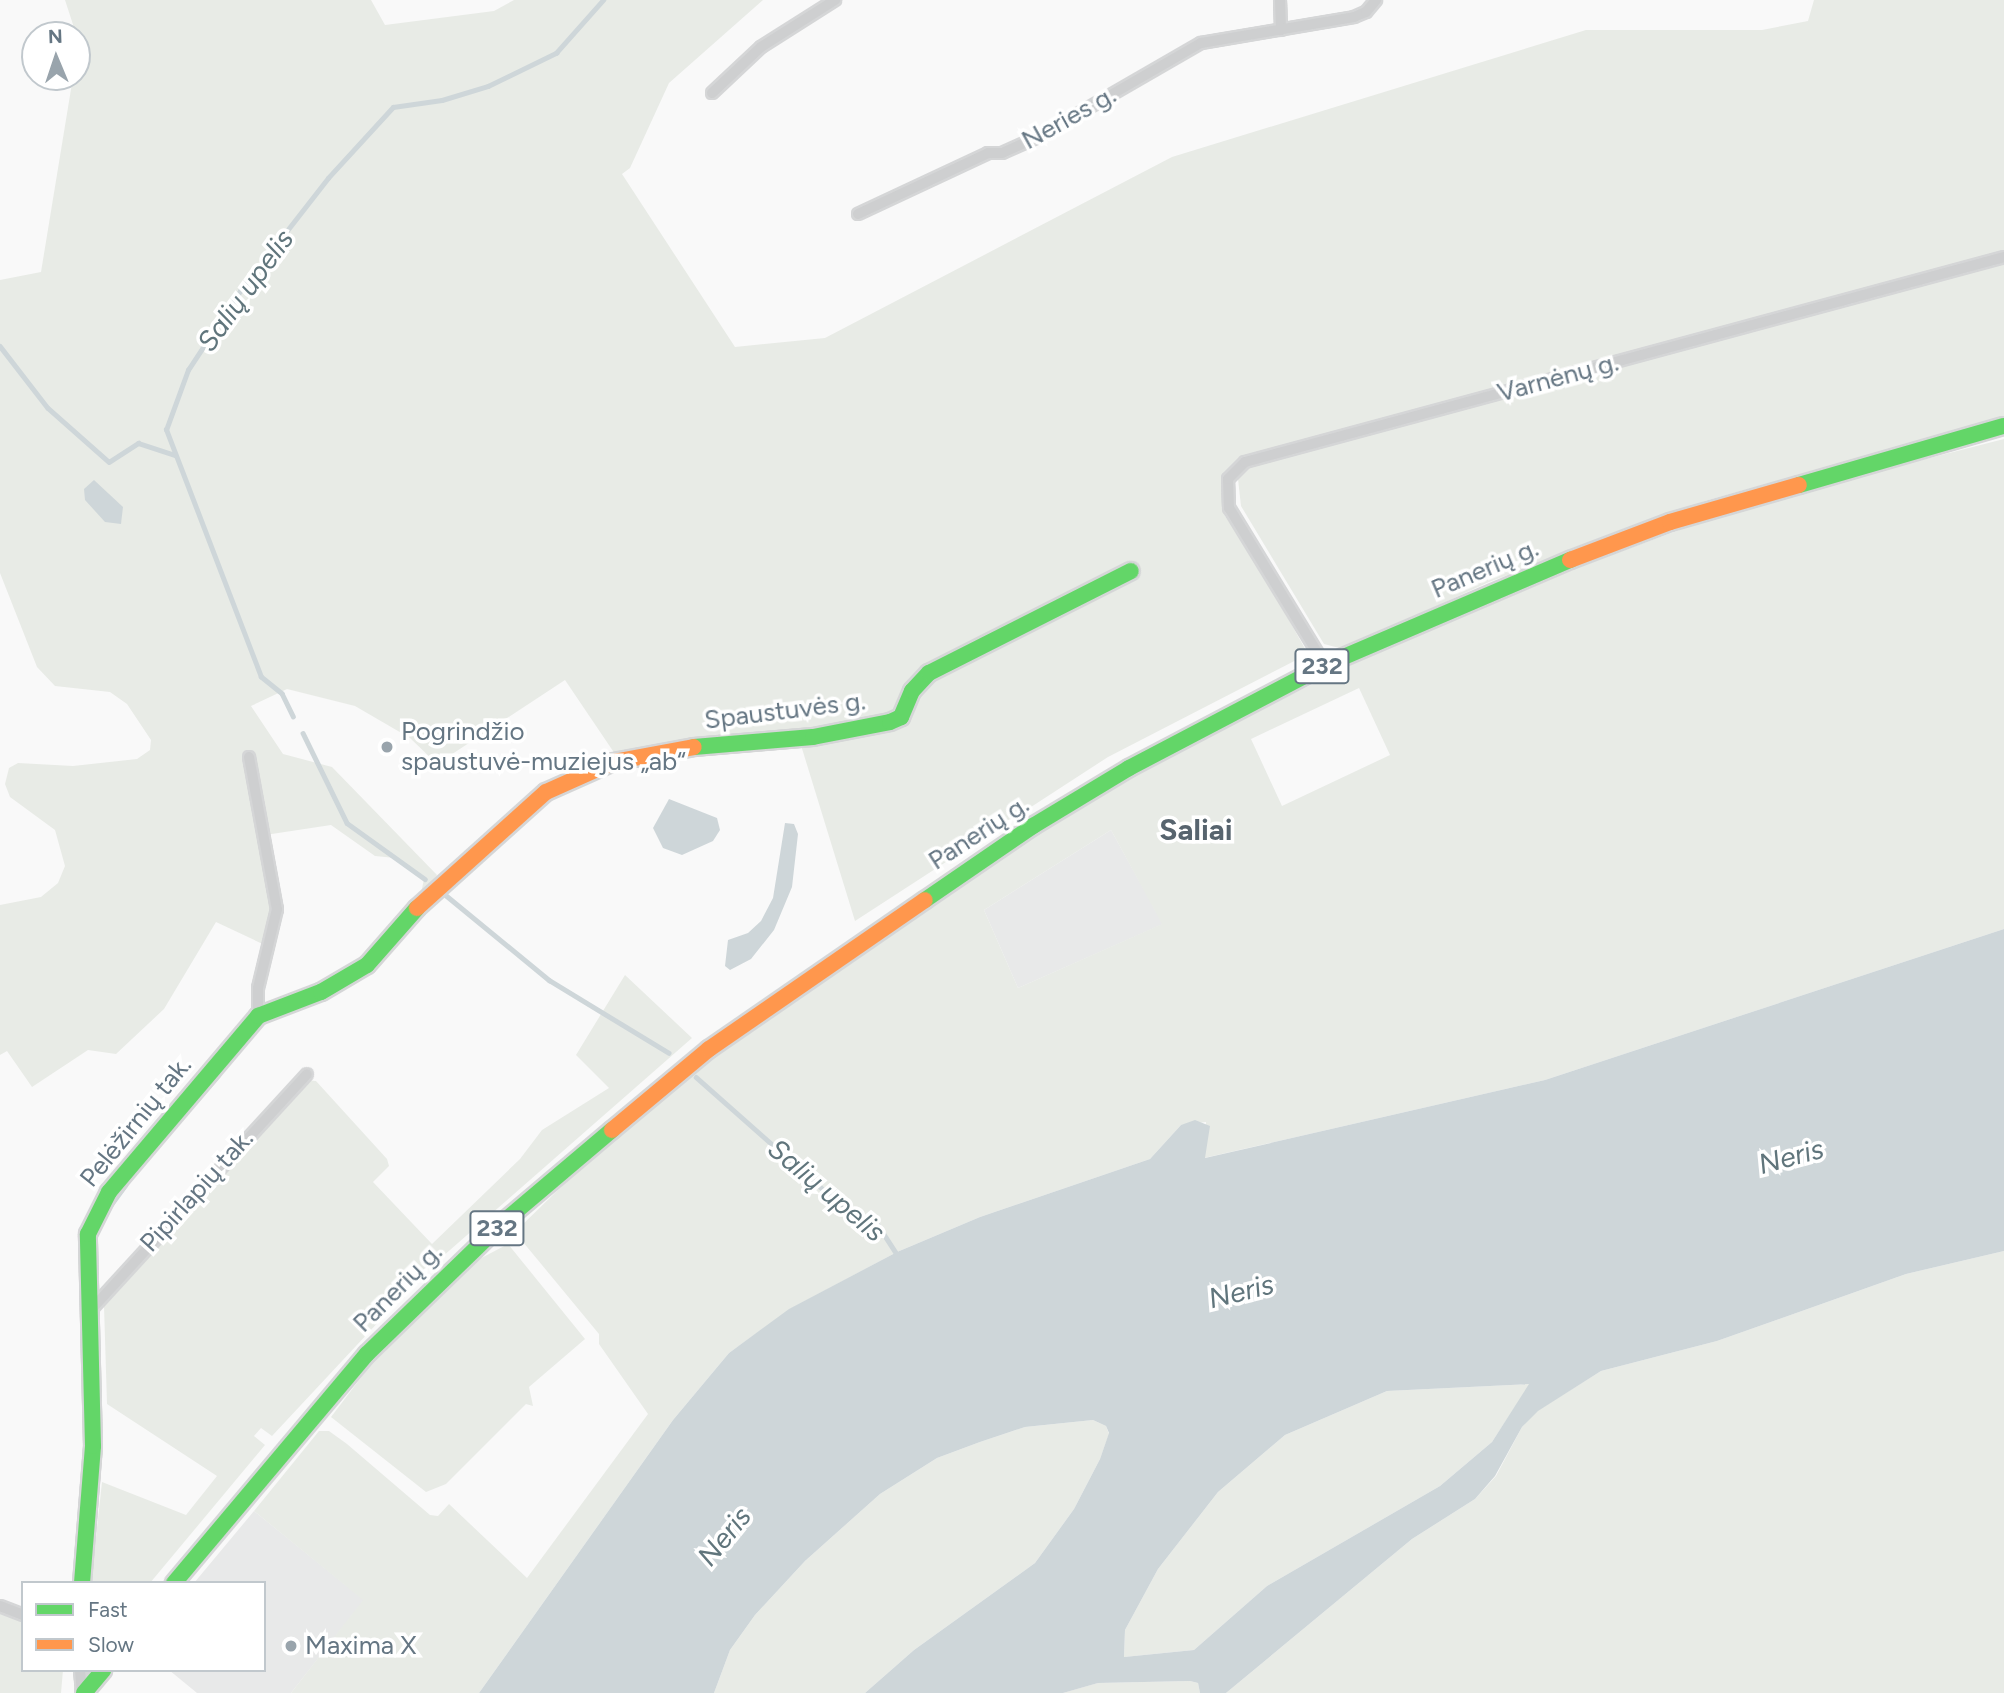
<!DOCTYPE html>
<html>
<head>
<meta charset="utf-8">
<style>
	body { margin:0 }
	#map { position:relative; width:2004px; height:1693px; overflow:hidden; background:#f9f9f9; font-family:Figtree,sans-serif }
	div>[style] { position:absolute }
	.built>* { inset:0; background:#e8e9e9 }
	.green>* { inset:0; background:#e8ebe6 }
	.water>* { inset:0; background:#ced6d9 }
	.stream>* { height:4.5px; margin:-2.25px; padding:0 2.25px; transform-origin:2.25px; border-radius:2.25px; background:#ced6d9 }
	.roads { filter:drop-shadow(2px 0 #d5d6d7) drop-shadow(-2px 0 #d5d6d7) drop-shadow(0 2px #d5d6d7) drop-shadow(0 -2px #d5d6d7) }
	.street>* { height:10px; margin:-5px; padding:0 5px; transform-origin:5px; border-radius:5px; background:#cecfd0 }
	.fast>* { height:16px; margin:-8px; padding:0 8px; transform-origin:8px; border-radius:8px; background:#63d668 }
	.slow>* { height:16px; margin:-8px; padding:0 8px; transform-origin:8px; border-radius:8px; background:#ff974d }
	.dots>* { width:19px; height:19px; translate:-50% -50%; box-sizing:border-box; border:4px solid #fff; border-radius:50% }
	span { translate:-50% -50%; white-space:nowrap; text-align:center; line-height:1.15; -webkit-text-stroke:7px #fff; paint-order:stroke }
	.shield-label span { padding:2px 5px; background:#fff; border:2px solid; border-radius:5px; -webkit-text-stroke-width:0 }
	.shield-label { font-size:24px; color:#657683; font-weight:700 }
	.street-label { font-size:26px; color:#657683 }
	.poi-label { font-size:26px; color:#657683 }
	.left { translate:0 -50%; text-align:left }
	.water-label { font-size:28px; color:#60757c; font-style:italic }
	.quarter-label { font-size:30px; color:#57646e; font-weight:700 }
	.legend { position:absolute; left:21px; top:1581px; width:245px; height:91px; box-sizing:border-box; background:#fff; border:2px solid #c1c8cd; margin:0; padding:9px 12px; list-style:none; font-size:21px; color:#657683 }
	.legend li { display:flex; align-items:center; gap:14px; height:35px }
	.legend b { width:35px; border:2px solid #c1c8cd }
	.north { position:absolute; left:21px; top:21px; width:70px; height:70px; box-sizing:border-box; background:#fff; border:2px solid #c1c8cd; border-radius:50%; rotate:358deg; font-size:19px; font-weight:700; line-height:28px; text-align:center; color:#657683 }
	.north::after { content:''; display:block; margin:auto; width:24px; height:32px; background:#99a4ac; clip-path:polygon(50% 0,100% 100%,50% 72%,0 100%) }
</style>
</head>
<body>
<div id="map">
	<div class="built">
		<i style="clip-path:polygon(1111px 830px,1163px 924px,1018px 988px,984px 910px)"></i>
		<i style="clip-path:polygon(254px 1511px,364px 1600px,291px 1693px,197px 1693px,169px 1670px,264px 1670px,264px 1583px,194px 1583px)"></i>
	</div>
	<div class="green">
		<i style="clip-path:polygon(65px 0,371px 0,385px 25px,494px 11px,514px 0,763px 0,669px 83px,630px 168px,622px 174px,735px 347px,825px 338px,1172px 157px,1586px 30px,1762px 30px,1808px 21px,1814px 0,2004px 0,2004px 252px,1241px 457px,1227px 471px,1221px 487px,1225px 516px,1252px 554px,1308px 654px,1108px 757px,855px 921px,800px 742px,615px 754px,565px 680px,437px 764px,410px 738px,355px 706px,287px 689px,251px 706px,283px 754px,332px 767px,437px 875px,420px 898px,424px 879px,395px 858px,375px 856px,331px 825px,265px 835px,277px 909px,269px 947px,216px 922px,164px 1009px,116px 1054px,88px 1050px,32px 1087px,7px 1051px,0 1055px,0 905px,41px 897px,58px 883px,65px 866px,55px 830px,10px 797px,5px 784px,9px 768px,18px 763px,73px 766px,137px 759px,150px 750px,151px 740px,127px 704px,110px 692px,55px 686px,37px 667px,0 573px,0 280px,41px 272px,73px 77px,77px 77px,79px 43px)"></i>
		<i style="clip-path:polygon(2004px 262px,2004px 417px,1705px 501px,1489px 582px,1343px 649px,1324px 644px,1241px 506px,1238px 479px,1247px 468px)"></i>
		<i style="clip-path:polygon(evenodd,2004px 439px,2004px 929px,1545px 1080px,1204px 1158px,1206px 1122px,1181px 1125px,1150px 1159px,980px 1217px,897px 1252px,790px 1309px,729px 1353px,673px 1420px,479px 1693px,291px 1693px,363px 1600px,254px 1511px,319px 1431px,329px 1431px,347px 1444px,430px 1515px,438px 1516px,449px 1504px,527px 1578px,648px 1414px,599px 1344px,599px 1334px,518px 1236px,518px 1229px,602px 1147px,688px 1075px,1066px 815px,1192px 744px,1361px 660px,1552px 577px,1682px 529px,1828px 484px,2004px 439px,1359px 688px,1390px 755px,1282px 806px,1251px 739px,1359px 688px,2004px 439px,1111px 830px,1162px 924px,1018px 988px,984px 910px,1111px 830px)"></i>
		<i style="clip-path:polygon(625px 975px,692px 1038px,426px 1271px,272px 1436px,261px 1428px,254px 1436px,265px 1445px,150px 1583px,91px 1583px,102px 1482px,186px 1515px,217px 1476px,107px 1404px,104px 1306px,115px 1292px,306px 1080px,316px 1081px,387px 1159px,389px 1166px,373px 1182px,432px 1244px,520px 1159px,542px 1130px,609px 1088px,576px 1055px)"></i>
		<i style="clip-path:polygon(508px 1244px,585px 1339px,529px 1387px,533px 1406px,526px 1404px,446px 1484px,426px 1492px,331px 1417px,382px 1350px,470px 1264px)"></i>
		<i style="clip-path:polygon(2004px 1251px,2004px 1693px,1226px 1693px,1412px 1539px,1475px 1499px,1496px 1476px,1522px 1427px,1537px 1411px,1601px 1371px,1717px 1341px,1906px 1274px)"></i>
		<i style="clip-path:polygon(1530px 1384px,1492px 1442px,1440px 1486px,1267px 1586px,1194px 1650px,1124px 1657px,1125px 1630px,1158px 1569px,1218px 1492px,1285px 1435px,1387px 1391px)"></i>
		<i style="clip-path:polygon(1093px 1420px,1106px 1426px,1109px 1434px,1100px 1459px,1074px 1509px,1035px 1563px,914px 1650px,865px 1693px,714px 1693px,730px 1650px,755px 1615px,805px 1561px,880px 1494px,937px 1458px,980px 1442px,1025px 1427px)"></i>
		<i style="clip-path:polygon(0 1612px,23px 1621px,23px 1670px,63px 1670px,61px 1693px,0 1693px)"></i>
		<i style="clip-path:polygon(1190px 1681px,1198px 1683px,1200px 1693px,1063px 1693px,1098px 1683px)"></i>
	</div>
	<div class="water">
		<i style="clip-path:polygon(94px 480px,123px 507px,121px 524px,105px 522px,85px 500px,84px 489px)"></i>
		<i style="clip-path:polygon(669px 799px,717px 818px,720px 830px,713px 841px,682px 855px,663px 848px,653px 828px)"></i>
		<i style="clip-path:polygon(785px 823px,794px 824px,798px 834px,792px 887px,774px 930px,751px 959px,730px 970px,725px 966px,728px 940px,748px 933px,761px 921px,773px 898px)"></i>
		<i style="clip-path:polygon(evenodd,2004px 929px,2004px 1251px,1906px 1274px,1717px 1341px,1601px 1371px,1538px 1411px,1522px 1427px,1495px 1476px,1475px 1499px,1412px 1539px,1226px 1693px,1200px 1693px,1198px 1683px,1190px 1681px,1098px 1683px,1063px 1693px,865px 1693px,914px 1650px,1035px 1563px,1074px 1509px,1100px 1459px,1109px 1433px,1106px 1426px,1093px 1420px,1025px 1427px,980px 1442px,937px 1458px,880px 1494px,805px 1561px,755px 1615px,730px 1650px,714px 1693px,479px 1693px,673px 1420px,729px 1353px,789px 1309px,897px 1252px,980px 1217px,1150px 1159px,1181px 1125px,1195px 1120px,1210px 1126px,1205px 1158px,1545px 1080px,2004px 929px,1529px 1384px,1492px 1442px,1440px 1486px,1267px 1586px,1194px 1650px,1124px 1657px,1125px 1630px,1158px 1569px,1218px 1492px,1285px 1435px,1387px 1391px,1529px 1384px)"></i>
	</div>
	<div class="stream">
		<i style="left:0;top:346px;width:78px;rotate:52.3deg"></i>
		<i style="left:48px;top:408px;width:81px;rotate:41.5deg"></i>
		<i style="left:109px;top:462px;width:35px;rotate:-33deg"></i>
		<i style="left:138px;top:443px;width:38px;rotate:18deg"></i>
		<i style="left:293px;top:717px;width:25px;rotate:-116deg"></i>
		<i style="left:282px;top:694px;width:27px;rotate:-141deg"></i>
		<i style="left:261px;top:677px;width:265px;rotate:-111deg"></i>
		<i style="left:166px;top:430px;width:64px;rotate:-69.9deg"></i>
		<i style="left:188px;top:370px;width:95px;rotate:-56.6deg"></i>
		<i style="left:240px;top:291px;width:143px;rotate:-52.1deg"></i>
		<i style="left:328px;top:178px;width:96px;rotate:-47.5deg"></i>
		<i style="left:393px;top:107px;width:49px;rotate:-8.1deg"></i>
		<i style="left:442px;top:100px;width:48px;rotate:-16.9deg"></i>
		<i style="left:488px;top:86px;width:76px;rotate:-25.9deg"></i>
		<i style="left:556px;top:53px;width:71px;rotate:-48.4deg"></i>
		<i style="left:303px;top:733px;width:100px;rotate:63.9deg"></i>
		<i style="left:347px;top:823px;width:96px;rotate:35.7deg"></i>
		<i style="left:442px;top:892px;width:139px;rotate:39.4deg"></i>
		<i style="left:549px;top:980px;width:140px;rotate:31.3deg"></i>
		<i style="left:696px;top:1077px;width:187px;rotate:41.5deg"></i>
		<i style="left:836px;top:1201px;width:48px;rotate:29.7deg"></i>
		<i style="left:878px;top:1225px;width:37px;rotate:57deg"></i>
		<i style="left:194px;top:1103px;width:37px;rotate:-49deg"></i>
		<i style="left:110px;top:1206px;width:26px;rotate:-54deg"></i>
	</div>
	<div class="roads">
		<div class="street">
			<i style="left:1280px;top:0;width:30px;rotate:88deg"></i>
			<i style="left:712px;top:93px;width:67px;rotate:-43.2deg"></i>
			<i style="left:761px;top:47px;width:88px;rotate:-32.4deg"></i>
			<i style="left:858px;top:214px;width:144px;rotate:-25.1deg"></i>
			<i style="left:988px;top:153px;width:14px"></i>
			<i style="left:1002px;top:153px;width:39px;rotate:-24deg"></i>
			<i style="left:1038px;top:137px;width:188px;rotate:-30deg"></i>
			<i style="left:1201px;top:43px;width:155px;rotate:-9.6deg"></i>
			<i style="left:1354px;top:17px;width:13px;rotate:-23deg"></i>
			<i style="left:1366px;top:12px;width:16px;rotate:-50deg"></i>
			<i style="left:1325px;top:665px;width:184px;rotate:-121.4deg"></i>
			<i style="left:1229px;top:508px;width:29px;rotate:-92deg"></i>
			<i style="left:1228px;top:479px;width:24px;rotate:-45deg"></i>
			<i style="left:1245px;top:462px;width:786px;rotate:-15.11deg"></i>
			<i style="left:249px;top:757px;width:155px;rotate:79.6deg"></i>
			<i style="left:277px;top:909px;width:81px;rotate:103.5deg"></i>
			<i style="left:258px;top:988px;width:28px;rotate:90deg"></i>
			<i style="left:90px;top:1311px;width:321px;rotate:-47.5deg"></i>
			<i style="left:0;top:1606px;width:25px;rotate:21deg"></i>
			<i style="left:80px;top:1670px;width:23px;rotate:85deg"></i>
		</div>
		<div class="fast">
			<i style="left:1799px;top:485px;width:213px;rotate:-16.1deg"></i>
			<i style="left:694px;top:747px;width:119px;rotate:-4.8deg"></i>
			<i style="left:813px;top:737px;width:78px;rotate:-11deg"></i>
			<i style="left:890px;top:722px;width:12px;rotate:-24deg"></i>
			<i style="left:901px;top:717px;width:28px;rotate:-67deg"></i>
			<i style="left:912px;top:691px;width:25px;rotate:-47deg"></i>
			<i style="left:929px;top:673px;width:226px;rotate:-26.8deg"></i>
			<i style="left:925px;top:900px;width:131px;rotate:-34.4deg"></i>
			<i style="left:1033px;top:826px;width:112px;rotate:-31.1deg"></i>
			<i style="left:1129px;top:768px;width:221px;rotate:-27.7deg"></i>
			<i style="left:1325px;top:665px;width:267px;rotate:-23.2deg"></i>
			<i style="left:82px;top:1583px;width:137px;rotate:-85.4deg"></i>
			<i style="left:93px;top:1446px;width:212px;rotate:-91.4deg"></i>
			<i style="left:88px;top:1234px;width:47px;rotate:-63.4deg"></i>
			<i style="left:109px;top:1192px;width:231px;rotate:-49.7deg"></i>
			<i style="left:258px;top:1016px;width:67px;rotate:-20.9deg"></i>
			<i style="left:321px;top:992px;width:53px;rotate:-30.4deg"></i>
			<i style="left:367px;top:965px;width:76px;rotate:-48.7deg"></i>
			<i style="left:174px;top:1583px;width:299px;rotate:-49.9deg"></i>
			<i style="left:367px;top:1354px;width:187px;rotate:-44.1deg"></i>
			<i style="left:501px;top:1224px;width:145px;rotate:-40.3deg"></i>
			<i style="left:84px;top:1693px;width:30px;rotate:-50deg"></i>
		</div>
		<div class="slow">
			<i style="left:1570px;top:560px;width:107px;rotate:-20.8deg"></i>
			<i style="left:1670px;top:522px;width:134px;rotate:-16deg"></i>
			<i style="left:417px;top:908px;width:173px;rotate:-42deg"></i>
			<i style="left:546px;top:792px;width:73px;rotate:-24.1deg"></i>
			<i style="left:613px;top:762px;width:82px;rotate:-10.5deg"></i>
			<i style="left:612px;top:1130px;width:126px;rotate:-39.9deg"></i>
			<i style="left:709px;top:1049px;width:262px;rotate:-34.6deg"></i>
		</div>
	</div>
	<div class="dots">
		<i style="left:387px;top:747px;background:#99a4ac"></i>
		<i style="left:291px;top:1646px;background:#99a4ac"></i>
	</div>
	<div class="shield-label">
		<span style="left:1322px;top:666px">232</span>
		<span style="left:497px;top:1228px">232</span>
	</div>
	<div class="street-label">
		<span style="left:1069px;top:118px;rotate:-29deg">Neries g.</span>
		<span style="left:1558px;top:378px;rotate:-15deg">Varnėnų g.</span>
		<span style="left:1485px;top:569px;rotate:-23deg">Panerių g.</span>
		<span style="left:785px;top:711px;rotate:-7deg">Spaustuvės g.</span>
		<span style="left:979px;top:833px;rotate:-33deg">Panerių g.</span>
		<span style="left:136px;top:1122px;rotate:-51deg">Pelėžirnių tak.</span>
		<span style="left:197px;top:1191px;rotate:-48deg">Pipirlapių tak.</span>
		<span style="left:398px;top:1288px;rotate:-45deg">Panerių g.</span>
	</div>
	<div class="poi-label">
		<span class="left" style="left:401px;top:747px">Pogrindžio<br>spaustuvė-muziejus „ab“</span>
		<span class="left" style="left:305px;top:1646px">Maxima X</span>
	</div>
	<div class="water-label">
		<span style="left:245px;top:290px;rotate:-54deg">Salių upelis</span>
		<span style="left:1791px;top:1156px;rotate:-15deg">Neris</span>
		<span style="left:827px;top:1190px;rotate:40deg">Salių upelis</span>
		<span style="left:1241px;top:1291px;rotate:-14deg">Neris</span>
		<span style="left:724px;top:1536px;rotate:-51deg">Neris</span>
	</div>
	<div class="quarter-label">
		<span style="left:1196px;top:830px">Saliai</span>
	</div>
	<ul class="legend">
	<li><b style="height:9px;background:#63d668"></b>Fast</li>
	<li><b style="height:9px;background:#ff974d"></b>Slow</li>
	</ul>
	<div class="north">N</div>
</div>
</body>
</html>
